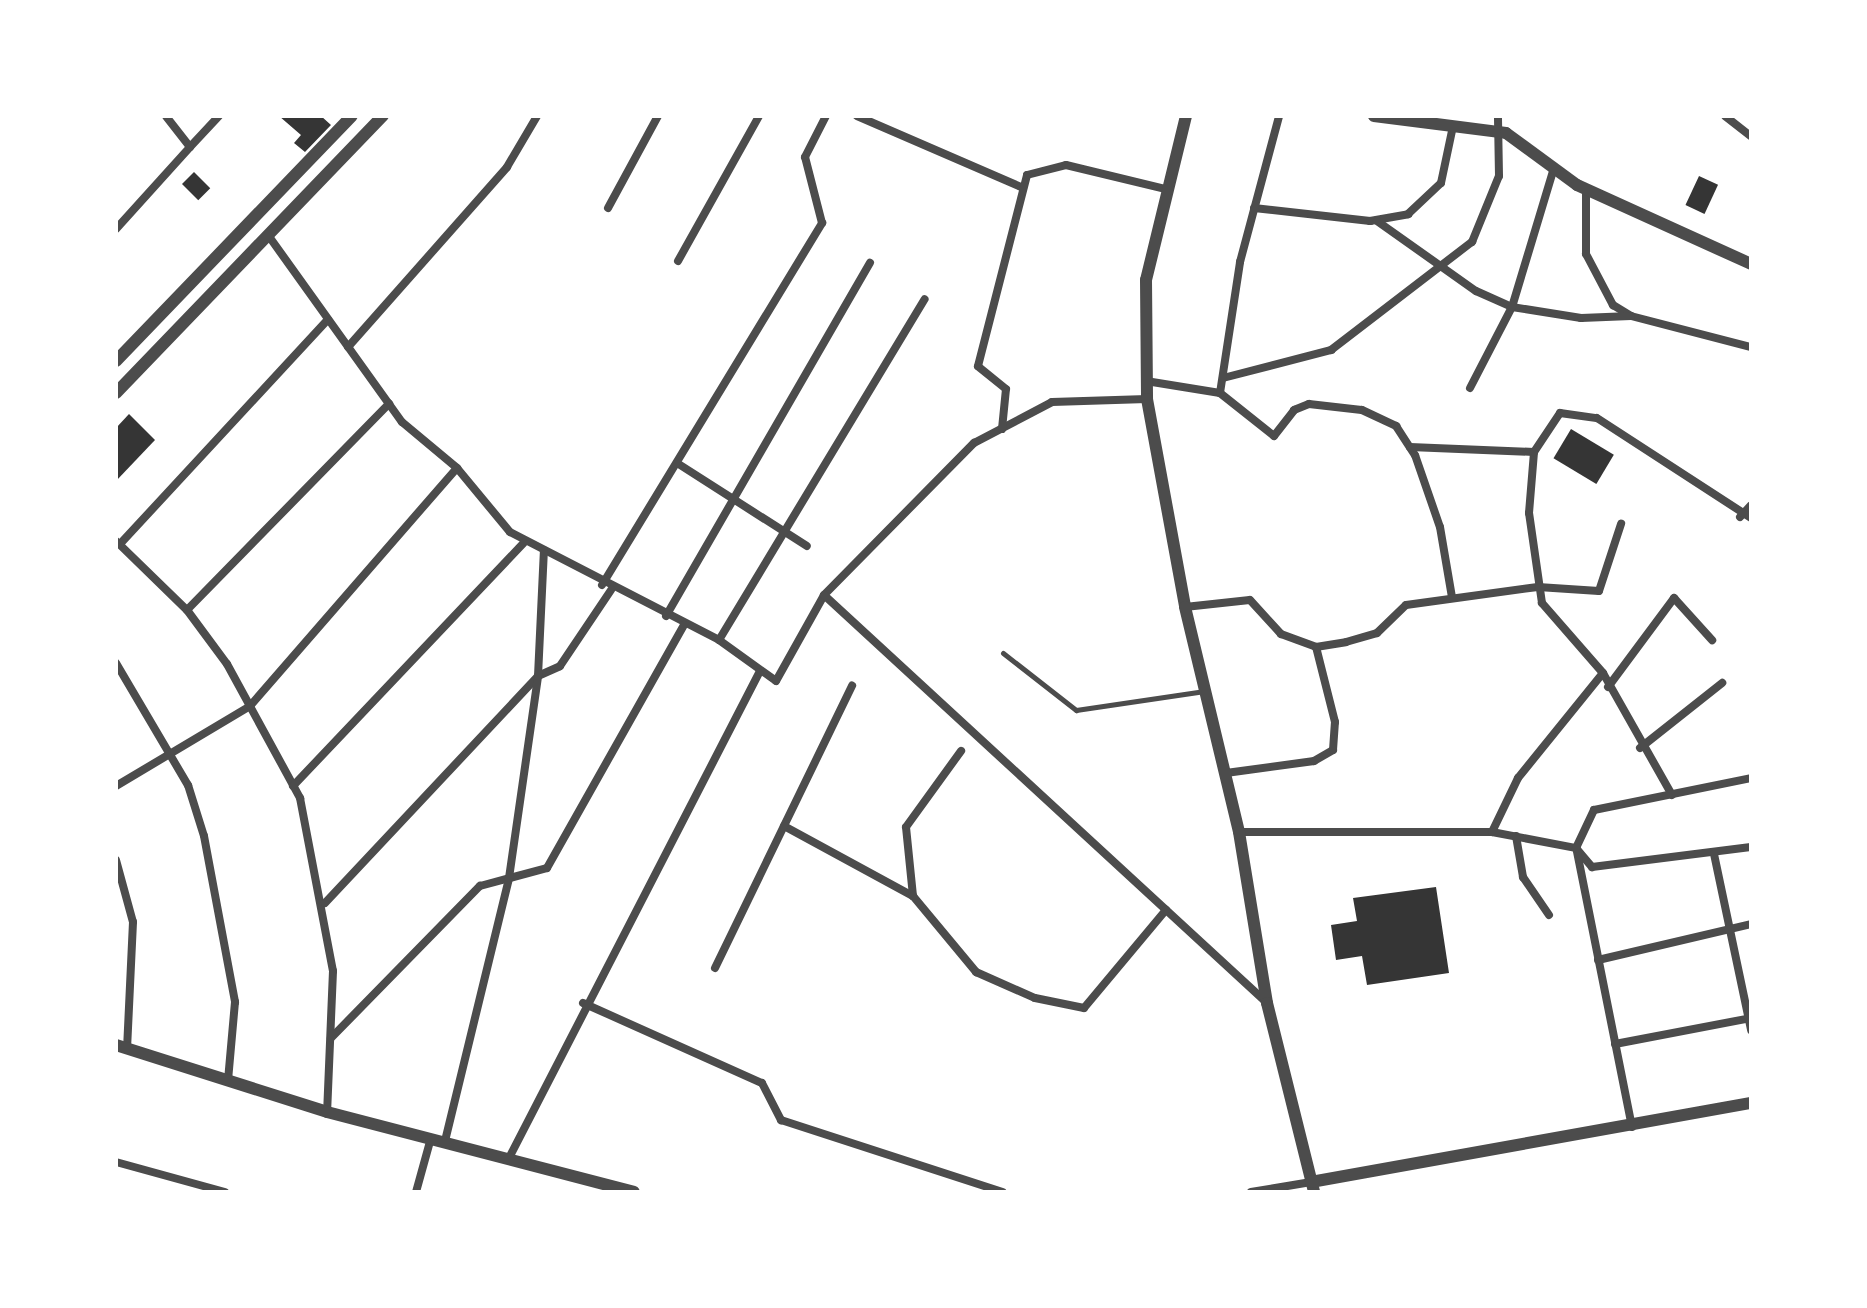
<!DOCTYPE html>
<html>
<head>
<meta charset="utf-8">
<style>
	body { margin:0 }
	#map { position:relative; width:1867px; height:1308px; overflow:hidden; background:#fff; font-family:"Asap Condensed",sans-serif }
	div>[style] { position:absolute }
	.building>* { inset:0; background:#353535; transform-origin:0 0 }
	.service>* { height:5px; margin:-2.5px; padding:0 2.5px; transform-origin:2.5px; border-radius:2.5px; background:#4c4c4c }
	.minor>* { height:8px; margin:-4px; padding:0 4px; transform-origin:4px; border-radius:4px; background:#4c4c4c }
	.tertiary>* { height:12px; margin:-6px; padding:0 6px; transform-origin:6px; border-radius:6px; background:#4c4c4c }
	span { translate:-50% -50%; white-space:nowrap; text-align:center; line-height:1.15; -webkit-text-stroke:7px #fff; paint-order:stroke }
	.frame { position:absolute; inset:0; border:118px solid #fff; pointer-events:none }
</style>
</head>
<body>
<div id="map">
	<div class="building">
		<i style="clip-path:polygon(279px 116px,321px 116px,331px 125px,305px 152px,294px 143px,301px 135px)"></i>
		<i style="left:194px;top:172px;width:23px;height:17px;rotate:45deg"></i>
		<i style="left:1699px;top:176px;width:21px;height:32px;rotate:25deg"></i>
		<i style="clip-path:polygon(129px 414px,155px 440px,116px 481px,116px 428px)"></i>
		<i style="left:1571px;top:429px;width:50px;height:34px;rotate:31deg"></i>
		<i style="clip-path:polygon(1436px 887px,1449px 973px,1367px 985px,1362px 956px,1336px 960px,1331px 925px,1357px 921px,1353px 898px)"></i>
	</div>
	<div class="service">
		<i style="left:1003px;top:653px;width:93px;rotate:38deg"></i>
		<i style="left:1076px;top:710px;width:130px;rotate:-8.4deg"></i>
	</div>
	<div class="minor">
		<i style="left:857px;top:116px;width:181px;rotate:23.4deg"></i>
		<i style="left:1725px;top:116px;width:33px;rotate:38deg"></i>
		<i style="left:190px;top:147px;width:42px;rotate:-46.9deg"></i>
		<i style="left:1586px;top:188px;width:66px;rotate:90deg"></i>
		<i style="left:1586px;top:254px;width:58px;rotate:62.1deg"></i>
		<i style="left:1613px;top:305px;width:21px;rotate:31deg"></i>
		<i style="left:1631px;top:316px;width:124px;rotate:14.5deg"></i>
		<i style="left:608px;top:208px;width:105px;rotate:-61.5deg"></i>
		<i style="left:1254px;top:208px;width:117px;rotate:6.4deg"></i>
		<i style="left:1370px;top:221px;width:39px;rotate:-10deg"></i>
		<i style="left:1408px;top:214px;width:45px;rotate:-43.2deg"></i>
		<i style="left:1441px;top:183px;width:58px;rotate:-78.1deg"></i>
		<i style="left:1377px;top:221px;width:121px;rotate:35.3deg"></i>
		<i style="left:1476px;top:291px;width:39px;rotate:24deg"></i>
		<i style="left:1512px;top:307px;width:70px;rotate:9.1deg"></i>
		<i style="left:1581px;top:318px;width:50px;rotate:-2.3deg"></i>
		<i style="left:116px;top:229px;width:110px;rotate:-47.9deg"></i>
		<i style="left:190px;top:147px;width:39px;rotate:-128deg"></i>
		<i style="left:268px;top:235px;width:230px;rotate:54.4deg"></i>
		<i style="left:402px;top:422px;width:72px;rotate:39.9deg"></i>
		<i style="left:457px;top:468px;width:83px;rotate:50.4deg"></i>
		<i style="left:510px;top:532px;width:235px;rotate:27.3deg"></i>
		<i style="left:719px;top:640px;width:70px;rotate:35.7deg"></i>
		<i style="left:776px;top:681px;width:98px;rotate:-60.8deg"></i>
		<i style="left:824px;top:595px;width:214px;rotate:-45.4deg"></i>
		<i style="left:974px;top:443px;width:88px;rotate:-27.7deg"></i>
		<i style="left:1052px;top:402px;width:95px;rotate:-1.8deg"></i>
		<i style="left:678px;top:261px;width:166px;rotate:-60.8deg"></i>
		<i style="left:348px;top:347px;width:240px;rotate:-48.5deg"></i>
		<i style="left:507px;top:167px;width:59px;rotate:-59.5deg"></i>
		<i style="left:1223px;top:378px;width:112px;rotate:-14.5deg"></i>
		<i style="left:1331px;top:350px;width:178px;rotate:-37.5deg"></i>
		<i style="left:1472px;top:242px;width:71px;rotate:-67.8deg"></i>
		<i style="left:1499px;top:176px;width:60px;rotate:-91deg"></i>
		<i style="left:1146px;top:381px;width:75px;rotate:9.2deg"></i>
		<i style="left:1220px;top:393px;width:69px;rotate:38.5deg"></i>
		<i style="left:1274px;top:436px;width:33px;rotate:-52deg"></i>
		<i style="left:1294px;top:410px;width:16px;rotate:-22deg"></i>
		<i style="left:1309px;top:404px;width:53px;rotate:6.5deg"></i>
		<i style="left:1362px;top:410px;width:38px;rotate:25deg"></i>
		<i style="left:1396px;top:426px;width:35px;rotate:57deg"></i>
		<i style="left:1415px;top:455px;width:76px;rotate:70.9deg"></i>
		<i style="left:1440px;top:527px;width:71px;rotate:80.3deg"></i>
		<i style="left:1470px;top:388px;width:91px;rotate:-62.6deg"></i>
		<i style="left:1512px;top:307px;width:145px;rotate:-73.2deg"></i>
		<i style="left:1220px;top:393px;width:133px;rotate:-81.3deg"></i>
		<i style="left:1240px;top:262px;width:151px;rotate:-75deg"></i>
		<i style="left:1002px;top:429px;width:40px;rotate:-84.3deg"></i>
		<i style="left:1006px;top:389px;width:36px;rotate:-141deg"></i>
		<i style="left:978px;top:366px;width:197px;rotate:-75.6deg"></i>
		<i style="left:1027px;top:175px;width:40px;rotate:-14.4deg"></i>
		<i style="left:1066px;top:165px;width:106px;rotate:13.6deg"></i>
		<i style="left:1410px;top:447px;width:124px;rotate:2.3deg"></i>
		<i style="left:677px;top:463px;width:154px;rotate:32.6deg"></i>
		<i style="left:1740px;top:517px;width:16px;rotate:-47deg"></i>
		<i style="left:116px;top:541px;width:99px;rotate:44.2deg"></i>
		<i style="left:187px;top:610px;width:67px;rotate:53.5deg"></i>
		<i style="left:227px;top:664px;width:153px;rotate:61.4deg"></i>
		<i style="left:300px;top:798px;width:176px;rotate:79.2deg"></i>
		<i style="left:333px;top:971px;width:141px;rotate:92.4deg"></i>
		<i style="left:120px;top:544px;width:306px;rotate:-47.2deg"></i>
		<i style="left:602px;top:585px;width:424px;rotate:-58.7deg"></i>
		<i style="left:822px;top:223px;width:68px;rotate:-104.4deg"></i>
		<i style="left:805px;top:157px;width:46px;rotate:-62.9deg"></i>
		<i style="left:824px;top:595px;width:602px;rotate:42.64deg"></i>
		<i style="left:1185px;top:607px;width:65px;rotate:-6.1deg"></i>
		<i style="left:1250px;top:600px;width:46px;rotate:47.6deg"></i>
		<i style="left:1281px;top:634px;width:37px;rotate:20deg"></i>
		<i style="left:1316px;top:647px;width:30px;rotate:-9deg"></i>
		<i style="left:1346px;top:642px;width:32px;rotate:-16deg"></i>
		<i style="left:1377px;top:633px;width:40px;rotate:-44deg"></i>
		<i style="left:1406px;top:605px;width:133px;rotate:-7.8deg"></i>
		<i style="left:1538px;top:587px;width:61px;rotate:3.8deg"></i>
		<i style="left:1599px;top:591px;width:71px;rotate:-71.8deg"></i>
		<i style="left:187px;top:610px;width:289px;rotate:-45.6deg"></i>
		<i style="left:666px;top:616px;width:408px;rotate:-60deg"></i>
		<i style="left:719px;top:640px;width:398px;rotate:-58.9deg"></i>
		<i style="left:116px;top:663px;width:142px;rotate:59.5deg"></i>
		<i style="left:188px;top:785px;width:53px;rotate:72.6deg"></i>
		<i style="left:204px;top:836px;width:169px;rotate:79.4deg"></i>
		<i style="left:235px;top:1002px;width:78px;rotate:95.1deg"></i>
		<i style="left:1608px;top:687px;width:111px;rotate:-53.4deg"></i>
		<i style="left:1674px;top:598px;width:57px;rotate:47.9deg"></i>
		<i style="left:1640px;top:748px;width:105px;rotate:-38.4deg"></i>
		<i style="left:1226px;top:773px;width:89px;rotate:-7.8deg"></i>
		<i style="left:1314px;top:761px;width:22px;rotate:-30deg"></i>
		<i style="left:1333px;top:750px;width:28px;rotate:-86deg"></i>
		<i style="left:1335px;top:722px;width:77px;rotate:-104.2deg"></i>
		<i style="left:116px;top:786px;width:156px;rotate:-30.8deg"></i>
		<i style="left:250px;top:706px;width:315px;rotate:-49deg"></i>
		<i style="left:293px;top:786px;width:335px;rotate:-46.5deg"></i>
		<i style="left:1672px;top:795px;width:140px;rotate:-119.5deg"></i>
		<i style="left:1603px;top:673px;width:93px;rotate:-131.1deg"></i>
		<i style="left:1542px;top:603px;width:91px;rotate:-98.2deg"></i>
		<i style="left:1529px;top:513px;width:61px;rotate:-85.3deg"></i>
		<i style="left:1534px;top:452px;width:47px;rotate:-56.3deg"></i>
		<i style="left:1560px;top:413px;width:37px;rotate:8deg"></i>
		<i style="left:1597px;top:418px;width:184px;rotate:33deg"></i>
		<i style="left:784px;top:826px;width:147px;rotate:28.5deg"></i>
		<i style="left:913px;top:896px;width:69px;rotate:-95.8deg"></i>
		<i style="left:906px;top:827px;width:94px;rotate:-54.1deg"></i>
		<i style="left:1239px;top:832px;width:253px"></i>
		<i style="left:1492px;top:832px;width:86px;rotate:10.8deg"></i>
		<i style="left:1576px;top:848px;width:25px;rotate:50deg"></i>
		<i style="left:1592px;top:867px;width:160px;rotate:-7.2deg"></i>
		<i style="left:1492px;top:832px;width:60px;rotate:-64.3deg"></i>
		<i style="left:1518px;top:778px;width:135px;rotate:-51deg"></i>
		<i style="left:1516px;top:836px;width:42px;rotate:80.3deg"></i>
		<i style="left:1523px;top:877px;width:46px;rotate:55.6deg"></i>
		<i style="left:1714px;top:854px;width:180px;rotate:78.1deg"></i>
		<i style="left:116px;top:860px;width:64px;rotate:74.7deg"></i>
		<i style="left:133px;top:922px;width:127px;rotate:92.7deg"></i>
		<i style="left:913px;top:896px;width:99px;rotate:50.3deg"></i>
		<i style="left:976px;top:972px;width:64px;rotate:23.8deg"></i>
		<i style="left:1035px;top:998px;width:50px;rotate:11.5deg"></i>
		<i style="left:1084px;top:1008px;width:128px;rotate:-50.1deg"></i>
		<i style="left:325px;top:903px;width:311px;rotate:-46.8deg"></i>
		<i style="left:538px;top:676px;width:24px;rotate:-24deg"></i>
		<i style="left:560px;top:666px;width:92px;rotate:-56.1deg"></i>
		<i style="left:1598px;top:960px;width:157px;rotate:-13.2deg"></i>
		<i style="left:715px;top:968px;width:314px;rotate:-64.1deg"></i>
		<i style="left:583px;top:1003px;width:196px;rotate:24.1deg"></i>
		<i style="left:762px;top:1083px;width:42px;rotate:62.8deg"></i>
		<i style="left:781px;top:1120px;width:233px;rotate:18deg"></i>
		<i style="left:331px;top:1038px;width:213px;rotate:-45.6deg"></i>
		<i style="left:480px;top:886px;width:69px;rotate:-15deg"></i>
		<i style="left:547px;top:868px;width:279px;rotate:-60.6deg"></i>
		<i style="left:1615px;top:1044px;width:138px;rotate:-10.8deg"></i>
		<i style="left:1632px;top:1127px;width:285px;rotate:-101.3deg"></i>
		<i style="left:1576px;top:848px;width:42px;rotate:-64.7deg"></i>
		<i style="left:1594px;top:810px;width:160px;rotate:-11.5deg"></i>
		<i style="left:445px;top:1141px;width:271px;rotate:-76.3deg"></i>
		<i style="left:509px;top:878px;width:204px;rotate:-81.8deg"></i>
		<i style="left:538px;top:676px;width:126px;rotate:-87.3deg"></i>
		<i style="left:509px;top:1158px;width:546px;rotate:-62.73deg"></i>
		<i style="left:116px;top:1162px;width:113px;rotate:15.4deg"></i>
		<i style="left:416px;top:1192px;width:56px;rotate:-74.5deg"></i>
		<i style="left:1251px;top:1192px;width:61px;rotate:-9.5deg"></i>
	</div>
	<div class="tertiary">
		<i style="left:1186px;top:116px;width:169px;rotate:103.7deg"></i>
		<i style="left:1146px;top:280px;width:119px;rotate:89.5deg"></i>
		<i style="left:1147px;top:399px;width:211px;rotate:79.6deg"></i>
		<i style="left:1185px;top:607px;width:231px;rotate:76.5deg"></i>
		<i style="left:1239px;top:832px;width:173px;rotate:80.7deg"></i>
		<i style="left:1267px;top:1003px;width:195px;rotate:76deg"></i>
		<i style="left:1374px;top:116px;width:133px;rotate:7.3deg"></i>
		<i style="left:1506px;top:133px;width:88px;rotate:36.2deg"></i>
		<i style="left:1577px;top:185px;width:191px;rotate:24.4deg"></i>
		<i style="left:116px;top:361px;width:340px;rotate:-46.1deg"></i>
		<i style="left:116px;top:393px;width:385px;rotate:-46.1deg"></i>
		<i style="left:116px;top:1045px;width:221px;rotate:17.6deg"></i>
		<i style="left:327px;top:1112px;width:317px;rotate:14.6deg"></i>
		<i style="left:1311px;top:1182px;width:447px;rotate:-10.2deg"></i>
	</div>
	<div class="frame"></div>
</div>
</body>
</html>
